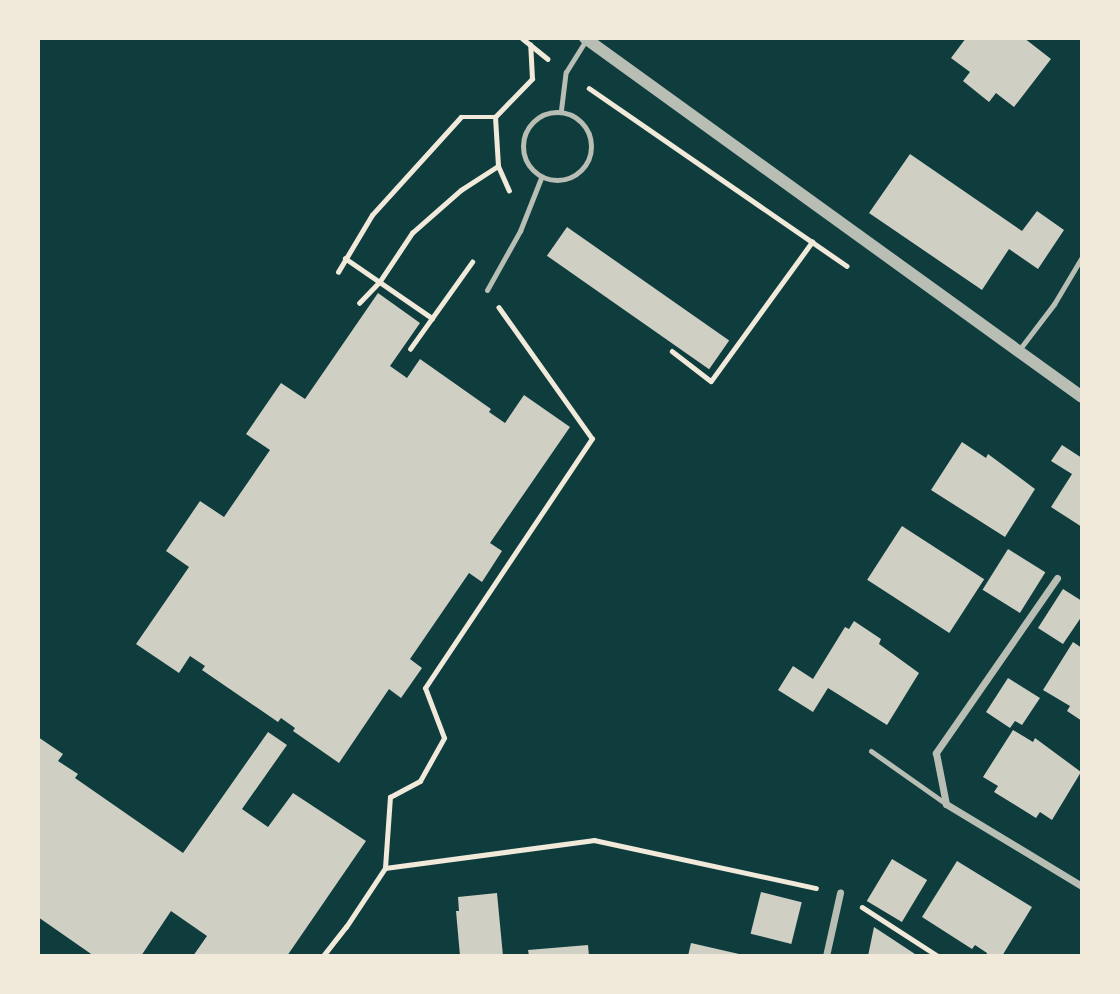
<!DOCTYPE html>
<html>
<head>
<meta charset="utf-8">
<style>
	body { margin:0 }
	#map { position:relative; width:1120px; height:994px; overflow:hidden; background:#0f3d3e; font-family:"Archivo Narrow",sans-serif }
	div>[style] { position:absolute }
	.building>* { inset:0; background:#cfcfc3; transform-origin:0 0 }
	.path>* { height:4.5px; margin:-2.25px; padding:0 2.25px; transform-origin:2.25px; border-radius:2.25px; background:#f1e9da }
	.service>* { height:5px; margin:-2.5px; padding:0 2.5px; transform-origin:2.5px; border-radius:2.5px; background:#b8beb3 }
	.service>.ring { margin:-2.5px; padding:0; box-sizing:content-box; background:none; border:5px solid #b8beb3; border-radius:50% }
	.minor>* { height:7px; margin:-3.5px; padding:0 3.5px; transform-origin:3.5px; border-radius:3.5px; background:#b8beb3 }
	.tertiary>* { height:12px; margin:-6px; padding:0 6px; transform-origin:6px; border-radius:6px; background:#b8beb3 }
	span { translate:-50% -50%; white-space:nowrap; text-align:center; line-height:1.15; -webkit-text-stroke:5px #f1e9da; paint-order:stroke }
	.frame { position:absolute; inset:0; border:40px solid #f1e9da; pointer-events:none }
</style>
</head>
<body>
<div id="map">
	<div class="building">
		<i style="clip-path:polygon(966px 38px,1024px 38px,1051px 59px,1014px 107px,996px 93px,989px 102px,963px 81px,970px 72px,951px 58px)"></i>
		<i style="clip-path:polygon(910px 154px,1022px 231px,1037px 211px,1064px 230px,1038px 269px,1009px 249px,982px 290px,869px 213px)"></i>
		<i style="left:567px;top:227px;width:198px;height:35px;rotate:35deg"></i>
		<i style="clip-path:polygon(378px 293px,420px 323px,390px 366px,407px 378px,420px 359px,491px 409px,489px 412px,505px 423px,524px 395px,570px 427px,490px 543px,502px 551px,482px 582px,469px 573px,410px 659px,422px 668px,401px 698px,389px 689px,339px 763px,293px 731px,295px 728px,281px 718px,278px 722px,202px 670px,205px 666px,190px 656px,179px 673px,136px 644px,189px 567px,166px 551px,200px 501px,224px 517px,270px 450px,246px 434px,281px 383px,305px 399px)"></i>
		<i style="clip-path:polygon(962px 442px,986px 458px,988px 454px,1035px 489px,1005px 537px,931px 490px)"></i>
		<i style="clip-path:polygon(1062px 445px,1082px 458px,1082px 527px,1051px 507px,1072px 474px,1051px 461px)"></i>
		<i style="left:902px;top:526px;width:98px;height:64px;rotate:33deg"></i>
		<i style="left:1008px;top:549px;width:44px;height:48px;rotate:32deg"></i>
		<i style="clip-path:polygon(1063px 589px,1082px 601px,1082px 616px,1063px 644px,1038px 628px)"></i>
		<i style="clip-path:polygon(854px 621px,881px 639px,879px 644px,919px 673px,887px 725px,828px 688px,813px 712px,778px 690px,793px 666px,813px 679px,845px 627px,849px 629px)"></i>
		<i style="clip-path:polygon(1073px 642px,1082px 648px,1082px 721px,1067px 711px,1070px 706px,1043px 690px)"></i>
		<i style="clip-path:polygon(1008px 678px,1040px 698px,1022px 725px,1015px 721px,1010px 728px,986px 712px)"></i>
		<i style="clip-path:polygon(1013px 730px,1033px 742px,1035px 738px,1081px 772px,1052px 820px,1040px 812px,1036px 818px,994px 792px,998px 786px,983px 777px)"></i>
		<i style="clip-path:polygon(268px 732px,287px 745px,242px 809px,268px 827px,293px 793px,366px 841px,287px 956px,193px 956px,207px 936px,171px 911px,141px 956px,94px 956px,38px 917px,38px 737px,63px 754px,58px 761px,78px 774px,75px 778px,183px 853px)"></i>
		<i style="left:892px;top:859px;width:41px;height:49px;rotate:31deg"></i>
		<i style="clip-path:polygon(957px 861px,1032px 907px,1002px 956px,986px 956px,987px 953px,975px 945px,972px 949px,922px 917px)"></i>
		<i style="left:761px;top:892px;width:42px;height:43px;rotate:14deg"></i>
		<i style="clip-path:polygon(497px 893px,503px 956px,460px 956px,456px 911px,459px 911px,458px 897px)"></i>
		<i style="clip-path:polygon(874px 927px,918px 956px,868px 956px)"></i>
		<i style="clip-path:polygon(691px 943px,739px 954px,739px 956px,688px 956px)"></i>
		<i style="clip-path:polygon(588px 945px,589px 956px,529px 956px,528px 950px)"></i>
	</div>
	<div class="path">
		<i style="left:522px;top:38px;width:33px;rotate:39deg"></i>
		<i style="left:589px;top:88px;width:313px;rotate:34.6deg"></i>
		<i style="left:509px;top:191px;width:27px;rotate:-114deg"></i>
		<i style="left:498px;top:166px;width:49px;rotate:-93.5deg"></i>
		<i style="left:495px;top:117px;width:53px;rotate:-45.8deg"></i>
		<i style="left:532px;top:79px;width:34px;rotate:-93deg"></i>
		<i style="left:345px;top:258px;width:106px;rotate:34.6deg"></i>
		<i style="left:338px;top:272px;width:66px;rotate:-59.2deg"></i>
		<i style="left:372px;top:215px;width:132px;rotate:-47.8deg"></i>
		<i style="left:461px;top:117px;width:34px"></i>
		<i style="left:359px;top:303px;width:30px;rotate:-46deg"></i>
		<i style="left:380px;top:281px;width:58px;rotate:-56.3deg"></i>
		<i style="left:412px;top:233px;width:65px;rotate:-41.3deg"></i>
		<i style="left:461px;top:190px;width:44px;rotate:-33deg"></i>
		<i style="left:410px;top:349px;width:107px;rotate:-54.5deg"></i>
		<i style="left:672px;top:351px;width:49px;rotate:37.6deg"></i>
		<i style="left:711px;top:381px;width:172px;rotate:-54deg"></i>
		<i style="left:385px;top:868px;width:211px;rotate:-7.6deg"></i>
		<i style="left:594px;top:840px;width:227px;rotate:12.2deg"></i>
		<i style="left:862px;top:907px;width:90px;rotate:32.8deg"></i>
		<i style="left:323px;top:956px;width:37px;rotate:-52deg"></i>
		<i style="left:346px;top:927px;width:71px;rotate:-56.5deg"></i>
		<i style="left:385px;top:868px;width:71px;rotate:-86deg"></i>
		<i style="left:390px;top:797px;width:34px;rotate:-28deg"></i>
		<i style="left:420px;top:781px;width:49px;rotate:-60.8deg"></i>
		<i style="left:444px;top:738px;width:53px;rotate:-110.8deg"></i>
		<i style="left:425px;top:688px;width:300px;rotate:-56.2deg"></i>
		<i style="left:592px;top:439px;width:161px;rotate:-125.4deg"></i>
	</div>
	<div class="service">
		<i style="left:561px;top:110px;width:38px;rotate:-83deg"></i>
		<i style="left:566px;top:72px;width:38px;rotate:-58deg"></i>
		<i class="ring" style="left:523px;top:112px;width:63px;height:63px"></i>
		<i style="left:487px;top:290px;width:68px;rotate:-60.8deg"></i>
		<i style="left:520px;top:231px;width:57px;rotate:-68.4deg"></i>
		<i style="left:1019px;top:350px;width:58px;rotate:-52.7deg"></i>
		<i style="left:1054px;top:304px;width:55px;rotate:-59.2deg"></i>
		<i style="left:871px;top:751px;width:92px;rotate:35.2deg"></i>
	</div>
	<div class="minor">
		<i style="left:1057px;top:578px;width:213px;rotate:124.7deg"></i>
		<i style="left:936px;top:753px;width:52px;rotate:78.9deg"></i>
		<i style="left:946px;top:804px;width:159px;rotate:31.1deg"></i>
		<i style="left:826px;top:956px;width:65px;rotate:-77.5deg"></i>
	</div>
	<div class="tertiary">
		<i style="left:585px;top:38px;width:613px;rotate:35.84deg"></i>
	</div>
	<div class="frame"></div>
</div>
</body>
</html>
